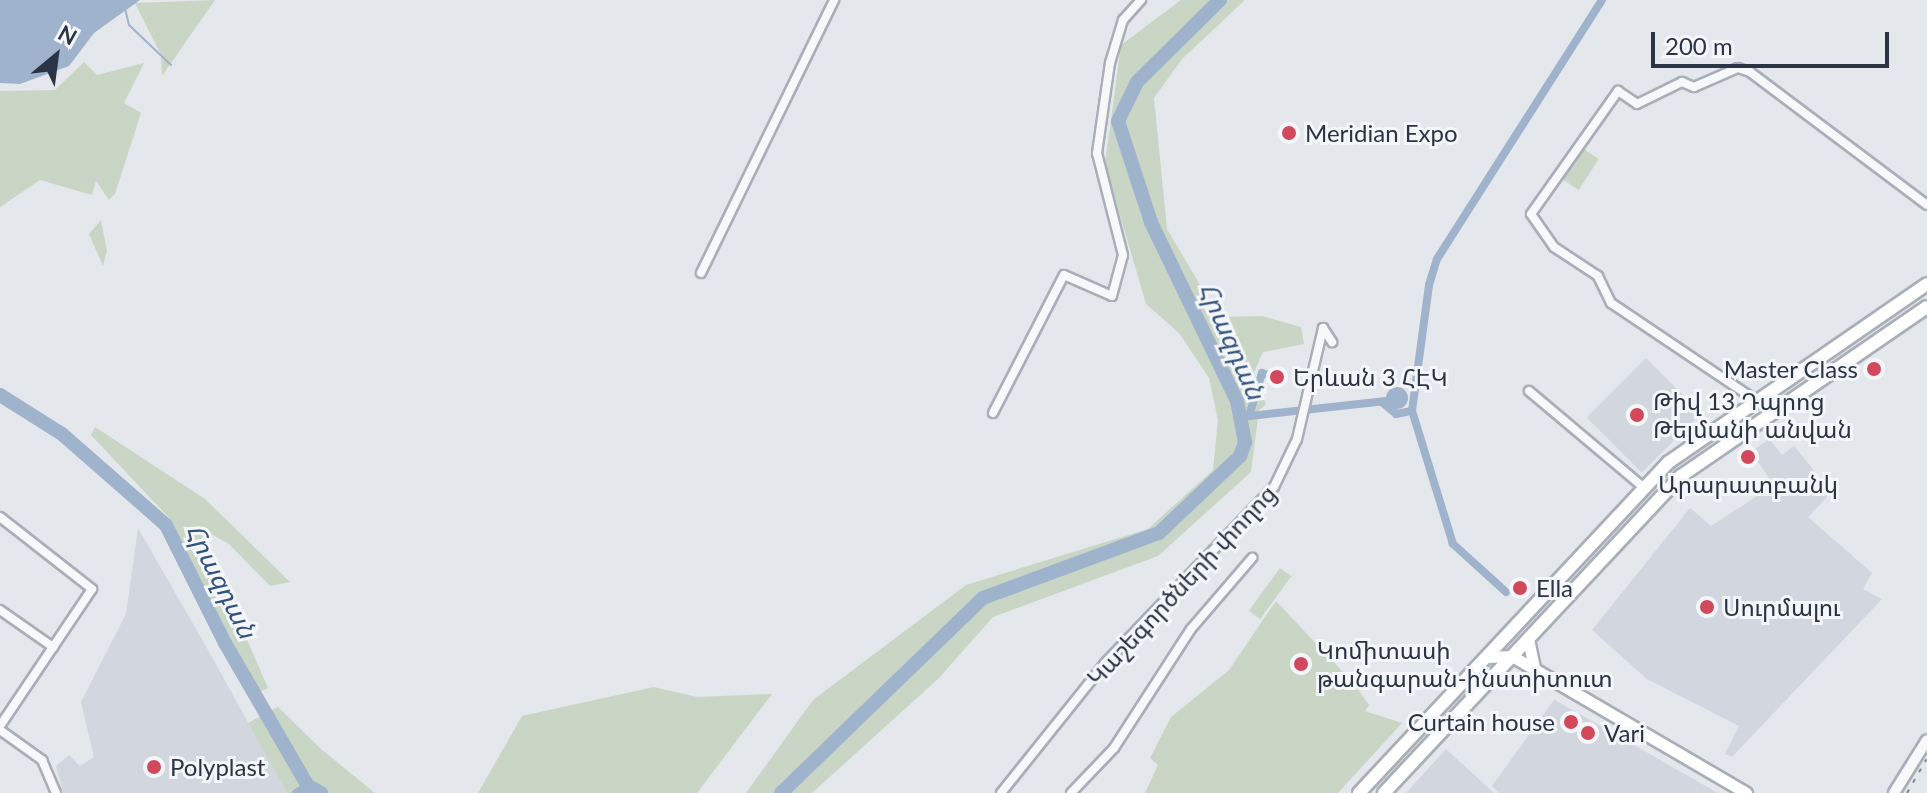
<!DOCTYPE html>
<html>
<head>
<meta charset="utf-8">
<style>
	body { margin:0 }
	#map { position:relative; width:1927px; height:793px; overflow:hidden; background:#e4e7ec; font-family:Lato,"Noto Sans Armenian",sans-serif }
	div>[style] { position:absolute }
	.built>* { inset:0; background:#d2d6de; transform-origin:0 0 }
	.green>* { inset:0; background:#c9d6c5; transform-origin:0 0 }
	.water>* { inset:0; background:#9fb4cc }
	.round { border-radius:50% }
	.stream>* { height:2px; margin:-1px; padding:0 1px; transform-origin:1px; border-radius:1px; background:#9fb4cc }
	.canal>* { height:8px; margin:-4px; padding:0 4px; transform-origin:4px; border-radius:4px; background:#9fb4cc }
	.river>* { height:14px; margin:-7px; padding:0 7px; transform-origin:7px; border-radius:7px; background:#9fb4cc }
	.roads { filter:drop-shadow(2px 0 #a9aeb7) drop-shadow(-2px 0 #a9aeb7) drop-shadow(0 2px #a9aeb7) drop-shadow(0 -2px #a9aeb7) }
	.minor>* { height:8px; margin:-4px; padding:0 4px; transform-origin:4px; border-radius:4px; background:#f7f8fa }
	.tertiary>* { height:10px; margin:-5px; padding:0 5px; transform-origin:5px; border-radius:5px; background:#f7f8fa }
	.secondary>* { height:11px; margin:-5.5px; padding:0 5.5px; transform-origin:5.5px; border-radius:5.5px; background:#fff }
	.primary>* { height:12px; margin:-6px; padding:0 6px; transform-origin:6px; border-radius:6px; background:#fff }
	.rail>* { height:2px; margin-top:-1px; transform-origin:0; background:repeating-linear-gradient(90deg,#7d8696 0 4px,transparent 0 12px) }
	.dots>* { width:22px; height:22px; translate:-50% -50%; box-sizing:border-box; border:4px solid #f4f6f9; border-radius:50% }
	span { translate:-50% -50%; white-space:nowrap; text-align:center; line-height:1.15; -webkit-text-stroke:6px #f4f6f9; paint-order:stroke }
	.poi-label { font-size:24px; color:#2b3445 }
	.left { translate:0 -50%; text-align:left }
	.right { translate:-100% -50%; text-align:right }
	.street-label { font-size:24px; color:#2b3445 }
	.water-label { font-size:26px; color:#34527a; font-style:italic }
	.north { position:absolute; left:16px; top:16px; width:80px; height:80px; -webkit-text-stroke:6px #f4f6f9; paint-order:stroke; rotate:29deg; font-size:22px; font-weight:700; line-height:32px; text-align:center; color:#2b3445 }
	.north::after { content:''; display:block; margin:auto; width:28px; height:36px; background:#2b3445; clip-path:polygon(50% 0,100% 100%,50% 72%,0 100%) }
	.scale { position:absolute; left:1651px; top:32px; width:238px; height:36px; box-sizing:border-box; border:4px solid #2b3445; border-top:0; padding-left:10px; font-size:24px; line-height:28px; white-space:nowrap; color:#2b3445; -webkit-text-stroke:6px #f4f6f9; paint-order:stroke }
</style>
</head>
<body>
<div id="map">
	<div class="built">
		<i style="left:1646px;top:358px;width:78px;height:84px;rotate:45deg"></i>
		<i style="clip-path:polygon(1769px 439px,1782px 455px,1794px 446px,1812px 468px,1827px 497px,1808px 517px,1872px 573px,1863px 589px,1882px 599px,1732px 757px,1725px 754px,1739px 726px,1647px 679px,1592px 630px,1690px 508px,1711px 526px,1774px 485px,1751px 452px)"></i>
		<i style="clip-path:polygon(138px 528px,212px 657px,287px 793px,63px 793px,56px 766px,69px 755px,80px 766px,94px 757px,81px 702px,126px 614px)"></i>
		<i style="clip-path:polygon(1554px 700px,1555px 700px,1718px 793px,1499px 793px,1492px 786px)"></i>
		<i style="clip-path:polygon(1446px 749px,1494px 793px,1406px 793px)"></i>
	</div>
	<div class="green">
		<i style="clip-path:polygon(215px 0,162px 76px,161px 55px,135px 3px)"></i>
		<i style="clip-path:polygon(1181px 0,1245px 0,1182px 59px,1154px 98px,1167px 229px,1219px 317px,1262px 316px,1301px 327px,1304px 344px,1263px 352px,1254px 372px,1266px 405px,1259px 410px,1251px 472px,1158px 556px,993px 617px,938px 679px,812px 793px,746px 793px,813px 700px,966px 585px,1148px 529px,1213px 470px,1218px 420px,1209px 378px,1179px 333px,1146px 304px,1105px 164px,1121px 45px)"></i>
		<i style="clip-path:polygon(84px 62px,97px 75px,144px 63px,124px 103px,141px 113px,115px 194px,109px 200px,96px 181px,92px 195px,40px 180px,0 207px,0 91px,55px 90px)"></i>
		<i style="left:1582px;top:148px;width:20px;height:37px;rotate:33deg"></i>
		<i style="clip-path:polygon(101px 220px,107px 251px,103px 266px,89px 234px)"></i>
		<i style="clip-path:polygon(95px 427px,205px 499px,290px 582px,270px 586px,229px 544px,198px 527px,268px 688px,258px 693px,172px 521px,91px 435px)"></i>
		<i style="left:1280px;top:568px;width:14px;height:53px;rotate:36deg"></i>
		<i style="clip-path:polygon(1276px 601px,1355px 685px,1369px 705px,1365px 711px,1402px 723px,1338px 793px,1145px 793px,1158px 765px,1150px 758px,1171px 717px,1229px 670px)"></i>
		<i style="clip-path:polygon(654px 687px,697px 697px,772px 694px,697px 793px,478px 793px,522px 716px)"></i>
		<i style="clip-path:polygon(278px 707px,321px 749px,375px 793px,287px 793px,248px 723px)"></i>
	</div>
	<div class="water">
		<i style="clip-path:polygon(0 0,140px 0,94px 33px,69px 66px,20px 84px,0 83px)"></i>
		<i class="round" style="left:1386px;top:387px;width:22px;height:22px"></i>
	</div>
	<div class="stream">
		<i style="left:125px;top:8px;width:17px;rotate:77deg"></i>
		<i style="left:129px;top:25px;width:58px;rotate:43.6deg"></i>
	</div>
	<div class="canal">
		<i style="left:1383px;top:403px;width:17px;rotate:40deg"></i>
		<i style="left:1396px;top:414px;width:16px;rotate:-11deg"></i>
		<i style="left:1249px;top:416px;width:45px;rotate:-73.2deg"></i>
		<i style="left:1262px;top:373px;width:15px;rotate:16deg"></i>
		<i style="left:1241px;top:417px;width:155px;rotate:-6.3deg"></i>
		<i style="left:1506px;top:592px;width:72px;rotate:-137.8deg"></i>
		<i style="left:1453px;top:544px;width:139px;rotate:-107.1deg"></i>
		<i style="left:1412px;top:411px;width:127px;rotate:-82.3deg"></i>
		<i style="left:1429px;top:285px;width:27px;rotate:-73deg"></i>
		<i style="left:1437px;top:259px;width:307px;rotate:-57.5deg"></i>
		<i style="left:296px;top:793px;width:14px;rotate:-30deg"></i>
	</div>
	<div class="river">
		<i style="left:0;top:395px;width:73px;rotate:32.2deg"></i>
		<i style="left:62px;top:434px;width:138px;rotate:41.2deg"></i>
		<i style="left:166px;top:525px;width:132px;rotate:63.4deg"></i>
		<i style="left:225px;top:643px;width:165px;rotate:59.9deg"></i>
		<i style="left:308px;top:786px;width:15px;rotate:28deg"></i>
		<i style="left:781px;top:793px;width:281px;rotate:-44deg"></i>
		<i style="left:983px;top:598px;width:188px;rotate:-20.3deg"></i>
		<i style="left:1159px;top:533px;width:112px;rotate:-43.5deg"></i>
		<i style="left:1240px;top:456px;width:15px;rotate:-70deg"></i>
		<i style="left:1245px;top:442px;width:42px;rotate:-101deg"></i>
		<i style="left:1237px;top:401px;width:199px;rotate:-115.7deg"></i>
		<i style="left:1151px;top:222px;width:106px;rotate:-108.1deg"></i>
		<i style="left:1118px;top:121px;width:43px;rotate:-64deg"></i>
		<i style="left:1137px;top:82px;width:117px;rotate:-44.7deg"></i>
	</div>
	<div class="roads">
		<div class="minor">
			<i style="left:701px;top:273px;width:304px;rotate:-64deg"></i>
			<i style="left:1529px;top:391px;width:149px;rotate:40.1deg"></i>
			<i style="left:1757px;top:401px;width:176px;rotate:-146.1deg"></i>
			<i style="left:1611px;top:303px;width:30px;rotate:-116deg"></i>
			<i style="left:1598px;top:276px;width:53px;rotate:-146.6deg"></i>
			<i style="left:1554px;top:247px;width:40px;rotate:-124.9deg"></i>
			<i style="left:1531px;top:214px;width:151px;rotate:-54.7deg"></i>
			<i style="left:1618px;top:91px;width:23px;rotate:34deg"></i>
			<i style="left:1637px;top:104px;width:50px;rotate:-26.1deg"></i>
			<i style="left:1682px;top:82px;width:13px;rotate:23deg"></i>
			<i style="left:1694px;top:87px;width:48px;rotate:-23.4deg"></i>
			<i style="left:1738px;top:68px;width:13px;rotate:18deg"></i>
			<i style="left:1750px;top:72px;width:221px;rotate:36.9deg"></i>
			<i style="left:993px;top:413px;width:155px;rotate:-62.8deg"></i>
			<i style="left:1064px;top:275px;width:52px;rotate:23.6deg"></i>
			<i style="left:1112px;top:296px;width:42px;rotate:-75deg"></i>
			<i style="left:1123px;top:255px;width:105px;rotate:-104.3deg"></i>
			<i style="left:1097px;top:153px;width:91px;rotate:-81.8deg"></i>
			<i style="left:1110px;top:63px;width:45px;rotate:-73.2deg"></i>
			<i style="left:1123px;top:20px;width:27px;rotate:-48deg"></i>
			<i style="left:0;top:517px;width:117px;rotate:38deg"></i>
			<i style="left:92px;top:589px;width:165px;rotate:123.9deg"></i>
			<i style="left:0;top:610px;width:65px;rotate:34.9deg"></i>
			<i style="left:0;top:730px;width:52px;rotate:35.5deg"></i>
			<i style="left:42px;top:760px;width:36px;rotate:67deg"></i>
			<i style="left:1001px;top:793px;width:166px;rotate:-51.3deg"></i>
			<i style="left:1105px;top:663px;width:244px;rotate:-46.2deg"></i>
			<i style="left:1274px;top:487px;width:53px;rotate:-64.4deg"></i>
			<i style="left:1297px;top:439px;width:114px;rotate:-76.8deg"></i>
			<i style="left:1323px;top:328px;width:17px;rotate:57deg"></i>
			<i style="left:1071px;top:793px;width:62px;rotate:-46.3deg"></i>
			<i style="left:1114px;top:748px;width:142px;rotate:-57.1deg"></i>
			<i style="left:1191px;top:629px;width:94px;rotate:-49.3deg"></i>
		</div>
		<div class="tertiary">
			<i style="left:1894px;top:793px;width:62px;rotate:-58.1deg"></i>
		</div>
		<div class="secondary">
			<i style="left:1528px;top:639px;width:33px;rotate:78deg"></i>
			<i style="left:1486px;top:657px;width:26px;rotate:-2deg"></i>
			<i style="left:1512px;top:656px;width:271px;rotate:30.3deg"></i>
		</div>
		<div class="primary">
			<i style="left:1359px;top:793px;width:453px;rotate:-46.9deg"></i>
			<i style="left:1669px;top:462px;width:313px;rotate:-34.6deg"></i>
			<i style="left:1384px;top:793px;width:434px;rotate:-46.9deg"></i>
			<i style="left:1681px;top:476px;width:298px;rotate:-34.5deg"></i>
		</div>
	</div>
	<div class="rail">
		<i style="left:1907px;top:793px;width:39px;rotate:-60deg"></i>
	</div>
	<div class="dots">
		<i style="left:1289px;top:133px;background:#d1495b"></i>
		<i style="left:1874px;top:369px;background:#d1495b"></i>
		<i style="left:1277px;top:377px;background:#d1495b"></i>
		<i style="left:1637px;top:415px;background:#d1495b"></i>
		<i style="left:1748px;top:457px;background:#d1495b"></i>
		<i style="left:1520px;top:588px;background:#d1495b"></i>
		<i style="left:1707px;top:607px;background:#d1495b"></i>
		<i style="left:1301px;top:664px;background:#d1495b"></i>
		<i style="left:1571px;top:722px;background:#d1495b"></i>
		<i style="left:1588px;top:733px;background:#d1495b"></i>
		<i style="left:154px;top:767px;background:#d1495b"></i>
	</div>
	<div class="poi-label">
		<span class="left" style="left:1305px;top:133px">Meridian Expo</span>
		<span class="right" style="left:1858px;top:369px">Master Class</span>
		<span class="left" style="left:1293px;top:377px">Երևան 3 ՀԷԿ</span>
		<span class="left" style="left:1653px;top:415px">Թիվ 13 Դպրոց<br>Թելմանի անվան</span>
		<span style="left:1748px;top:484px">Արարատբանկ</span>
		<span class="left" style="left:1536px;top:588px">Ella</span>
		<span class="left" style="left:1723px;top:607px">Սուրմալու</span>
		<span class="left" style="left:1317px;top:664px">Կոմիտասի<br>թանգարան-ինստիտուտ</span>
		<span class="right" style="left:1555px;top:722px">Curtain house</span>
		<span class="left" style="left:1604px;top:733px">Vari</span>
		<span class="left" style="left:170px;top:767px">Polyplast</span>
	</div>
	<div class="street-label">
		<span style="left:1181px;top:585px;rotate:-47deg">Կաշեգործների փողոց</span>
	</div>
	<div class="water-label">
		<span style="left:1232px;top:341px;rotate:66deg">Հրազդան</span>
		<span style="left:221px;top:581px;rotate:63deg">Հրազդան</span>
	</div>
	<div class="north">N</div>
	<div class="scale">200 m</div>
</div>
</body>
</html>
